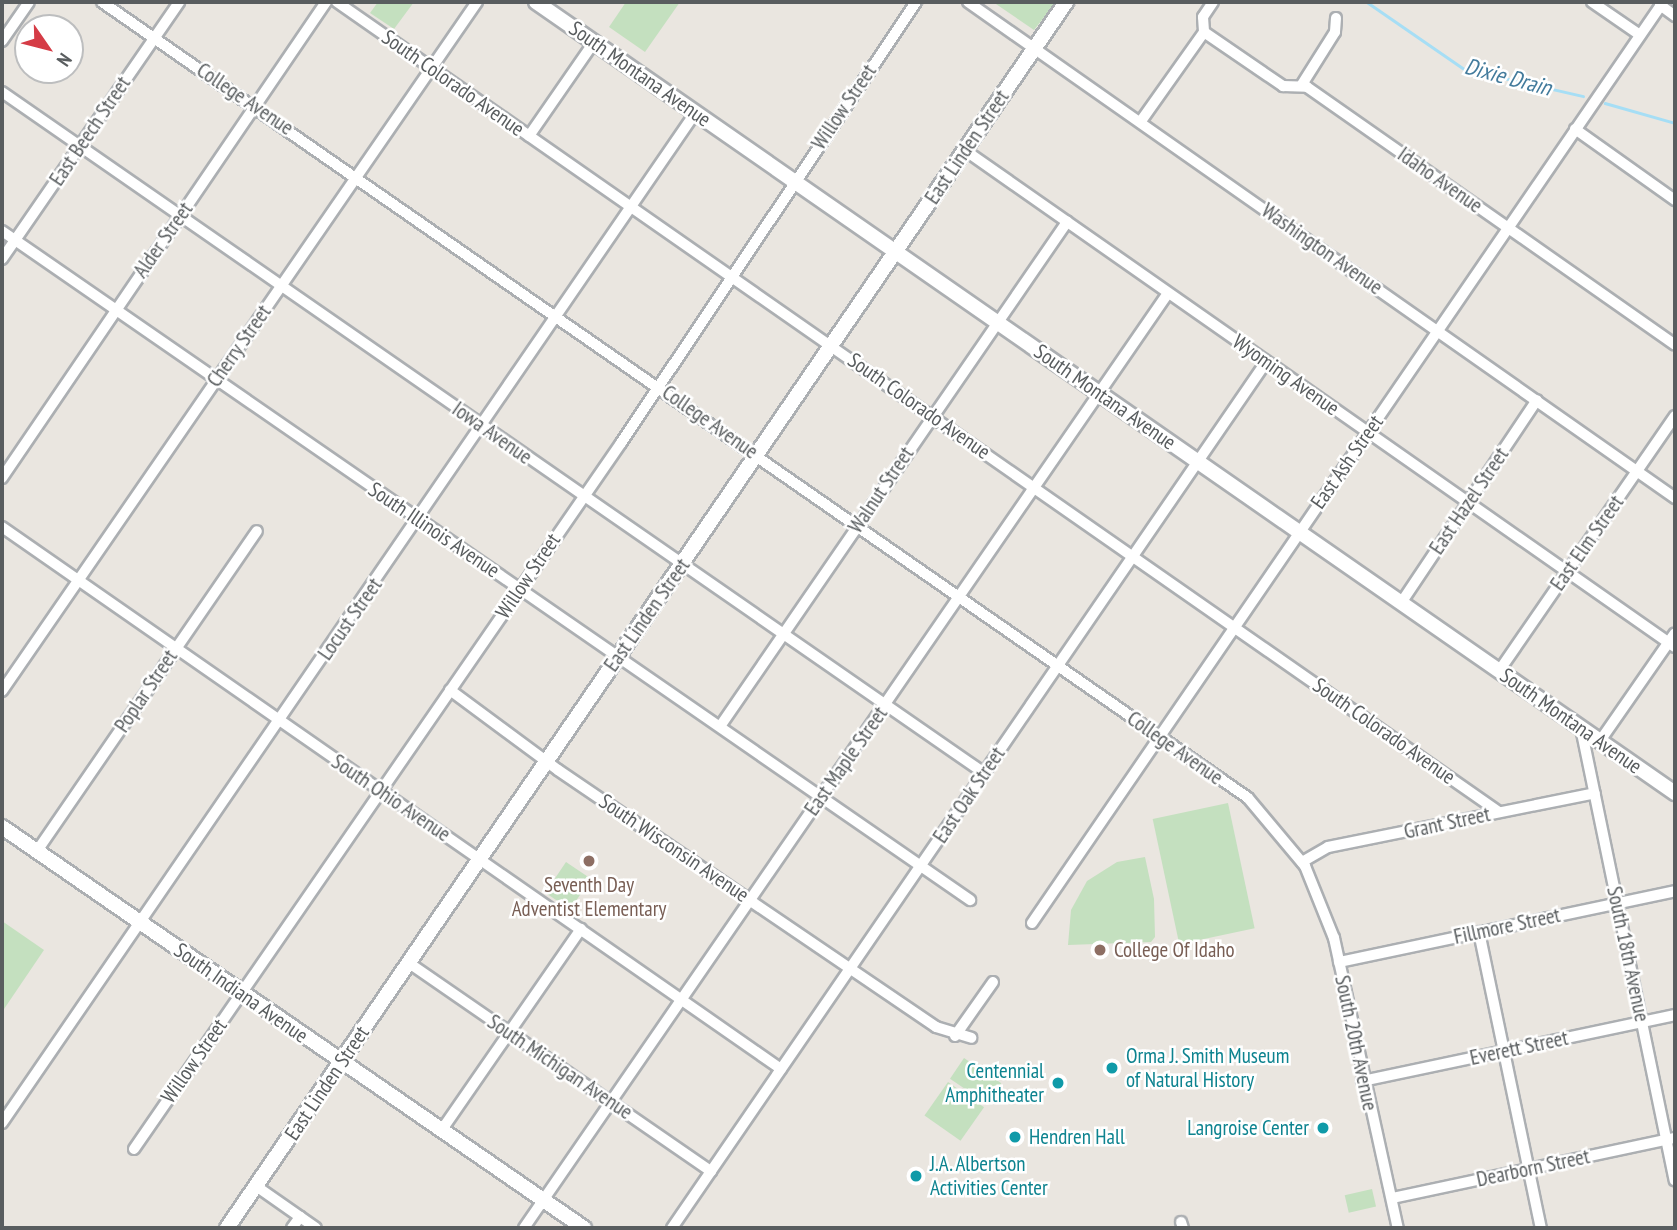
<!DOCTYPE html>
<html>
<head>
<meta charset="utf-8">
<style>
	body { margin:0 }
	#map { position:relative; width:1677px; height:1230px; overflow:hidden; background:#eae6e0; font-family:"PT Sans Narrow",sans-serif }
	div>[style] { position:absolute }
	.green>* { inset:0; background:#c4e0bf; transform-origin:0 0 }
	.stream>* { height:2.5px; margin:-1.25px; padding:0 1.25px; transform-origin:1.25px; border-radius:1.25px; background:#a6def5 }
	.roads { filter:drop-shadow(2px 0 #acafb2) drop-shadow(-2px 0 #acafb2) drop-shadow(0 2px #acafb2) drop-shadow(0 -2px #acafb2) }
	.street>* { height:10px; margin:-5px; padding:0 5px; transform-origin:5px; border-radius:5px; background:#fff }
	.secondary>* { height:14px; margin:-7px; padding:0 7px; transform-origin:7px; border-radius:7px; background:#fff }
	.dots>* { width:19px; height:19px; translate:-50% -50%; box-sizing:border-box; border:4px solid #fff; border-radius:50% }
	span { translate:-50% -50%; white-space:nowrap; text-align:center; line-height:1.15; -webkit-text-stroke:5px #fff; paint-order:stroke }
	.street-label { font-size:21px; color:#595d5f }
	.education-label { font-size:21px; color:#785e54 }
	.left { translate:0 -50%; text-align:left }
	.culture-label { font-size:21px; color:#0d838f }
	.right { translate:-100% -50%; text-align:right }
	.water-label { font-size:23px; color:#437b9c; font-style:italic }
	.frame { position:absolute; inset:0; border:4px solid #595d5f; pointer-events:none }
	.north { position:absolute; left:14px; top:14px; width:70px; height:70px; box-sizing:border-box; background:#fff; border:2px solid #bdbebf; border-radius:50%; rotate:125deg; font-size:19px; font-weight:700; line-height:28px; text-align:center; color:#595d5f }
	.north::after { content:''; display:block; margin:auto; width:24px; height:32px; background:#d53c46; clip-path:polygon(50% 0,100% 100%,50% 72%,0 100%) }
</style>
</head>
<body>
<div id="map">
	<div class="green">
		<i style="clip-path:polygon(378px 2px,414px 2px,394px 29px,370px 13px)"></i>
		<i style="clip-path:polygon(626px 2px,680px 2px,645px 52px,609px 27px)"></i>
		<i style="clip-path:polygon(993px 2px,1056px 2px,1034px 30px)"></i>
		<i style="left:1228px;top:803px;width:128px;height:77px;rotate:78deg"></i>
		<i style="clip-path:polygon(1145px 857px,1154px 899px,1155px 937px,1151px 942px,1068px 945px,1071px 910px,1087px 881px,1117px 862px)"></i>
		<i style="left:566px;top:862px;width:30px;height:37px;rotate:34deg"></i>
		<i style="clip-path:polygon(2px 921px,44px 950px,2px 1012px)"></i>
		<i style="left:964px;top:1058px;width:45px;height:25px;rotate:34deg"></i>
		<i style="left:948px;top:1082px;width:44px;height:41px;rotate:35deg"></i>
		<i style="left:1372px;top:1189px;width:18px;height:28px;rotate:77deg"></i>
	</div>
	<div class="stream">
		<i style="left:1367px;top:2px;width:118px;rotate:34.6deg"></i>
		<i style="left:1464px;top:69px;width:122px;rotate:12.8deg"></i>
		<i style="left:1605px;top:103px;width:73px;rotate:15.9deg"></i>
	</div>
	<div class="roads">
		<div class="street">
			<i style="left:102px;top:2px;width:1395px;rotate:34.78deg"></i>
			<i style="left:1248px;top:798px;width:89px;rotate:50deg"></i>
			<i style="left:1305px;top:866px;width:78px;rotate:68.1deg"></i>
			<i style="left:1334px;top:938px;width:297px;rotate:77.6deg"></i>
			<i style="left:337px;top:2px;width:1416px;rotate:34.88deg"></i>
			<i style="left:968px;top:2px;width:864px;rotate:35.05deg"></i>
			<i style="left:1213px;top:2px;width:18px;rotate:124deg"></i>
			<i style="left:1203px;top:17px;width:15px;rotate:86deg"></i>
			<i style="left:1204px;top:32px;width:96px;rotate:34.4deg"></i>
			<i style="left:1283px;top:86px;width:24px;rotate:2deg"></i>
			<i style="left:1307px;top:87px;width:449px;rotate:35deg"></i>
			<i style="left:1592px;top:2px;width:58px;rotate:34.5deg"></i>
			<i style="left:1660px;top:5px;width:19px;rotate:36deg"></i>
			<i style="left:2px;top:41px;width:47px;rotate:-55.3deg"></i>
			<i style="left:1301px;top:86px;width:64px;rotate:-57.8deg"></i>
			<i style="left:1335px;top:32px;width:14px;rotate:-86deg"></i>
			<i style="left:2px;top:92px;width:1195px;rotate:34.74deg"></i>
			<i style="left:1141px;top:121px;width:109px;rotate:-54.7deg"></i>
			<i style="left:1575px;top:129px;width:123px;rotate:35.4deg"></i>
			<i style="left:529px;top:136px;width:114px;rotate:-55.3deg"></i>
			<i style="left:966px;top:151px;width:865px;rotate:34.98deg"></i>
			<i style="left:2px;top:231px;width:1177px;rotate:34.65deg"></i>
			<i style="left:2px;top:259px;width:312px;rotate:-55.4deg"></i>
			<i style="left:2px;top:478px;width:576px;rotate:-55.76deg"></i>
			<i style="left:2px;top:527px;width:949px;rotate:34.83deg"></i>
			<i style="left:1401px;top:603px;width:244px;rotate:-56.2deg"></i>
			<i style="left:1499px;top:671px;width:310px;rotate:-55.4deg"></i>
			<i style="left:450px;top:690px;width:134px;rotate:36.5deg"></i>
			<i style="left:558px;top:770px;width:457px;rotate:34.2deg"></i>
			<i style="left:936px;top:1027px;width:37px;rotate:17deg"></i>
			<i style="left:2px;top:691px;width:837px;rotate:-55.42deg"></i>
			<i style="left:721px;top:725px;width:611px;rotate:-55.48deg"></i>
			<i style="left:1581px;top:728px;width:462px;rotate:78.3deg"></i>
			<i style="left:1600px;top:741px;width:131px;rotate:-55.2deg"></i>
			<i style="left:37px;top:851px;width:388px;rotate:-55.5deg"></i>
			<i style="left:1302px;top:862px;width:30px;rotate:-30deg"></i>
			<i style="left:1328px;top:847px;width:272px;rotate:-11.4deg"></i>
			<i style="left:1032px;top:923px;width:1116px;rotate:-55.58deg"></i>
			<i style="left:1479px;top:932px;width:302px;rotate:78.2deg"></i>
			<i style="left:1339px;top:962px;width:343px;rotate:-11.9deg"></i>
			<i style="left:409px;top:963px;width:367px;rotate:34.6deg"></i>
			<i style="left:955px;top:1036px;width:66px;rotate:-54.9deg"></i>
			<i style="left:1362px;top:1081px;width:320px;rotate:-11.9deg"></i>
			<i style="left:2px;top:1123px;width:1225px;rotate:-55.54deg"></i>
			<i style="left:441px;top:1131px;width:246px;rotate:-55.3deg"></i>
			<i style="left:134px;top:1149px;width:858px;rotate:-55.4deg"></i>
			<i style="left:621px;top:443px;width:531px;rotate:-56.22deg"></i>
			<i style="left:256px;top:1186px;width:73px;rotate:35deg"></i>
			<i style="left:1392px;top:1198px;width:289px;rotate:-12deg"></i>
			<i style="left:1181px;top:1222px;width:6px;rotate:72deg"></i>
			<i style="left:292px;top:1228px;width:14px;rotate:-54deg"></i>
			<i style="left:524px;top:1228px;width:1135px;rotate:-55.44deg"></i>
			<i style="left:672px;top:1228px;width:1050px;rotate:-55.55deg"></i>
		</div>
		<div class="secondary">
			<i style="left:536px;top:2px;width:1387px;rotate:34.78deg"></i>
			<i style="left:2px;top:827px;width:707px;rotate:34.57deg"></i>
			<i style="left:227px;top:1228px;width:1486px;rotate:-55.61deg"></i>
		</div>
	</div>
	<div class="dots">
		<i style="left:589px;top:861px;background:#8d6e63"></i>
		<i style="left:1100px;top:950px;background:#8d6e63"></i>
		<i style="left:1112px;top:1068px;background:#0f9aa8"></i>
		<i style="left:1058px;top:1083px;background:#0f9aa8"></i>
		<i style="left:1323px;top:1128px;background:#0f9aa8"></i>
		<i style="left:1015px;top:1137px;background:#0f9aa8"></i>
		<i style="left:916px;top:1176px;background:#0f9aa8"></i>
	</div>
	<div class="street-label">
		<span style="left:640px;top:74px;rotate:35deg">South Montana Avenue</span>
		<span style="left:453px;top:83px;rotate:35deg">South Colorado Avenue</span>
		<span style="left:245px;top:99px;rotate:34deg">College Avenue</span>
		<span style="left:844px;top:107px;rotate:-56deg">Willow Street</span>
		<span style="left:90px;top:131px;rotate:-56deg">East Beech Street</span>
		<span style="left:967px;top:147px;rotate:-56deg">East Linden Street</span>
		<span style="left:1440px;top:180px;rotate:35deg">Idaho Avenue</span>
		<span style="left:163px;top:240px;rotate:-55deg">Alder Street</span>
		<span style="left:1322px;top:249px;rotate:35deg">Washington Avenue</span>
		<span style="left:239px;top:346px;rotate:-55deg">Cherry Street</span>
		<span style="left:1286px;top:375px;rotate:35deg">Wyoming Avenue</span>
		<span style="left:1105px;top:397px;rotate:35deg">South Montana Avenue</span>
		<span style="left:919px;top:406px;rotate:35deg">South Colorado Avenue</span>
		<span style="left:710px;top:422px;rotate:35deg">College Avenue</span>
		<span style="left:492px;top:433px;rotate:35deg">Iowa Avenue</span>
		<span style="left:1347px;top:462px;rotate:-55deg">East Ash Street</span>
		<span style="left:881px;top:490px;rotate:-56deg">Walnut Street</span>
		<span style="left:1469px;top:501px;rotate:-56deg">East Hazel Street</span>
		<span style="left:434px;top:530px;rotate:34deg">South Illinois Avenue</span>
		<span style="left:1587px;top:543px;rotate:-55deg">East Elm Street</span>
		<span style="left:528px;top:576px;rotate:-56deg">Willow Street</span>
		<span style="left:647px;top:615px;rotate:-55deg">East Linden Street</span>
		<span style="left:350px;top:619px;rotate:-55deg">Locust Street</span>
		<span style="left:146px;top:691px;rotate:-56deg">Poplar Street</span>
		<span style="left:1571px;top:721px;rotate:35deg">South Montana Avenue</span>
		<span style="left:1384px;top:731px;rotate:35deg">South Colorado Avenue</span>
		<span style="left:1175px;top:748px;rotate:35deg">College Avenue</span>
		<span style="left:846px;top:761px;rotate:-55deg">East Maple Street</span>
		<span style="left:969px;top:795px;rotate:-56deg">East Oak Street</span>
		<span style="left:391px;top:798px;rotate:34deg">South Ohio Avenue</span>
		<span style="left:1447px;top:823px;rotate:-12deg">Grant Street</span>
		<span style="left:674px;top:848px;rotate:34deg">South Wisconsin Avenue</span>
		<span style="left:1507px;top:926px;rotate:-12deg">Fillmore Street</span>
		<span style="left:1628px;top:954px;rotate:78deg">South 18th Avenue</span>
		<span style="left:241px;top:993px;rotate:35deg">South Indiana Avenue</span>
		<span style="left:1356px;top:1043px;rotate:78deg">South 20th Avenue</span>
		<span style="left:1519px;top:1048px;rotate:-12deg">Everett Street</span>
		<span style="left:194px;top:1061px;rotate:-55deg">Willow Street</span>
		<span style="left:560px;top:1067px;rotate:34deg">South Michigan Avenue</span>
		<span style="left:327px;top:1083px;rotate:-56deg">East Linden Street</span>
		<span style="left:1533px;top:1168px;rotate:-12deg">Dearborn Street</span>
	</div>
	<div class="education-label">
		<span style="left:589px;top:897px">Seventh Day<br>Adventist Elementary</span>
		<span class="left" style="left:1114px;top:950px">College Of Idaho</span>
	</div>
	<div class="culture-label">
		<span class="left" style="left:1126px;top:1068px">Orma J. Smith Museum<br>of Natural History</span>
		<span class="right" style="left:1044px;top:1083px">Centennial<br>Amphitheater</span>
		<span class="right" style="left:1309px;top:1128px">Langroise Center</span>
		<span class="left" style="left:1029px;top:1137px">Hendren Hall</span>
		<span class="left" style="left:930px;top:1176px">J.A. Albertson<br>Activities Center</span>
	</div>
	<div class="water-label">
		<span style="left:1508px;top:77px;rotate:15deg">Dixie Drain</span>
	</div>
	<div class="frame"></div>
	<div class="north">N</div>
</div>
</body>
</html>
